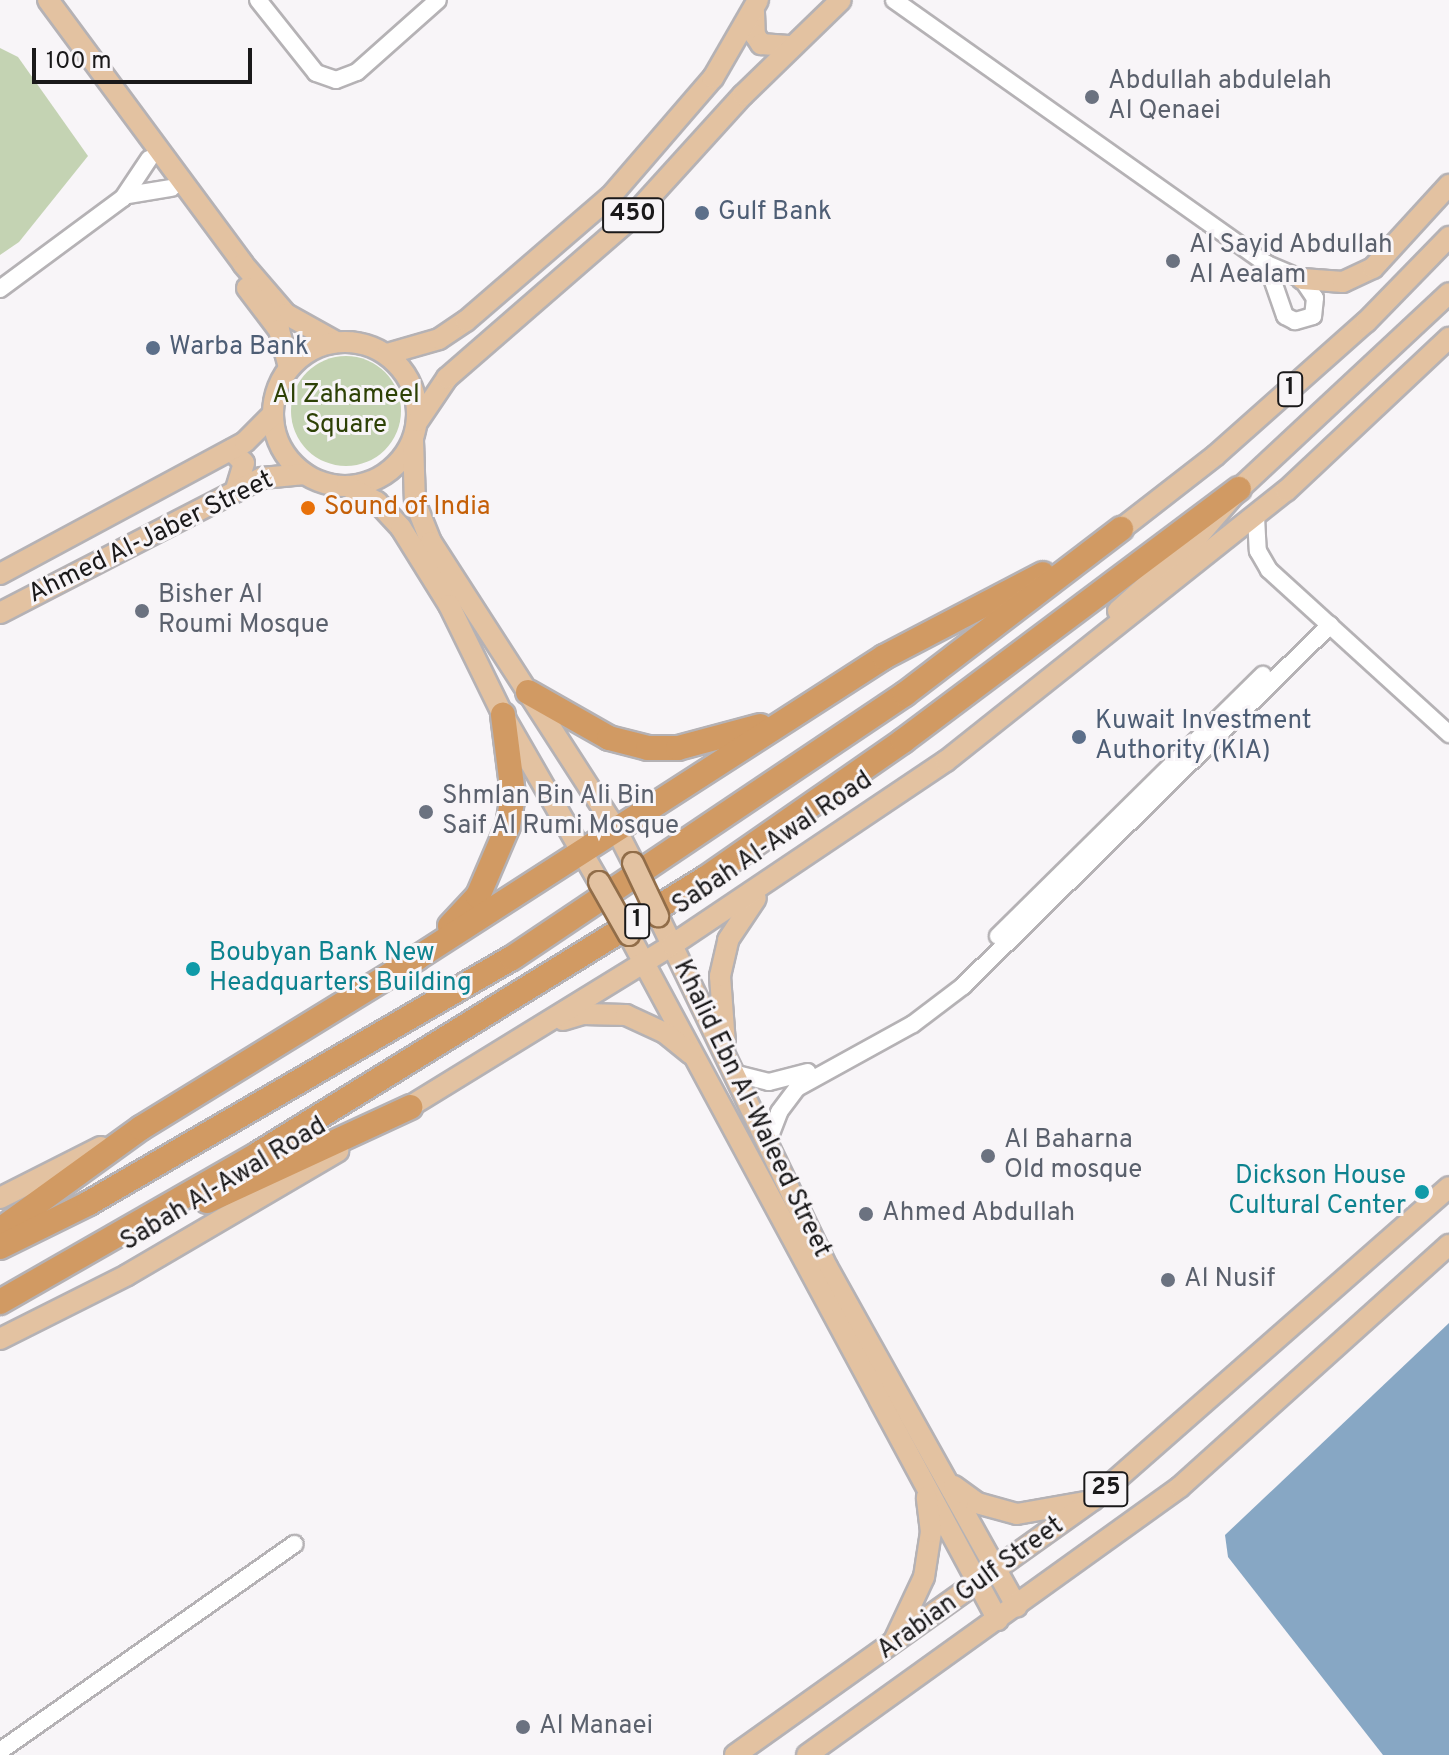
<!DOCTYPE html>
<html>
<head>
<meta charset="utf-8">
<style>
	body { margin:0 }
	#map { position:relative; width:1449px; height:1755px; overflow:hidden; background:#f8f5f8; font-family:Overpass,sans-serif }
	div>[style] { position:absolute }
	.green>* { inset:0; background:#c4d3b3 }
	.round { border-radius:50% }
	.water>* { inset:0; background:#87a7c4 }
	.roads { filter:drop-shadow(2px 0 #b5b2b5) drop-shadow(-2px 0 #b5b2b5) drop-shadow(0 2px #b5b2b5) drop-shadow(0 -2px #b5b2b5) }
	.minor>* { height:16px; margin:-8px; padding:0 8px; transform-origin:8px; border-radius:8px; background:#fff }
	.major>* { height:20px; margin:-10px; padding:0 10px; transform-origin:10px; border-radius:10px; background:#e3c2a1 }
	.major>.ring { margin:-10px; padding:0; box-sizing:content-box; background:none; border:20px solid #e3c2a1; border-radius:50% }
	.highway>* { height:24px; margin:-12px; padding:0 12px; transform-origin:12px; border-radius:12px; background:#d19a63 }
	.bridges { filter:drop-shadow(2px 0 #916d49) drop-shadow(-2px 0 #916d49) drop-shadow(0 2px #916d49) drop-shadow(0 -2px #916d49) }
	.major-bridge>* { height:20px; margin:-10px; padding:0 10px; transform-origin:10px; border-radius:10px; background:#e3c2a1 }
	.dots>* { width:22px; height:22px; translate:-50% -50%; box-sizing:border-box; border:4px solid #f8f5f8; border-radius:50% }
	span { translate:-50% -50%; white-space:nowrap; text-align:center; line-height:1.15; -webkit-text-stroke:6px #f8f5f8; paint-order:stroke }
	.shield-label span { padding:2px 6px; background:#f8f5f8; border:2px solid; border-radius:6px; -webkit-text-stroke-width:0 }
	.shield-label { font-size:24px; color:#1a191a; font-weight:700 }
	.worship-label { font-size:26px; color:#5b616d }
	.left { translate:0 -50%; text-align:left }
	.service-label { font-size:26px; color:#4e5e75 }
	.park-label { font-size:26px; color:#2d4106 }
	.food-label { font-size:26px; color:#c56008 }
	.street-label { font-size:26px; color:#1a191a }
	.culture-label { font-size:26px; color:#0d838f }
	.right { translate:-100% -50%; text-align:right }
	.scale { position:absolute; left:32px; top:48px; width:220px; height:36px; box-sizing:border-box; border:4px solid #1a191a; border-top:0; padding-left:10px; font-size:24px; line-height:28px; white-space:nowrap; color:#1a191a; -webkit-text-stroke:6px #f8f5f8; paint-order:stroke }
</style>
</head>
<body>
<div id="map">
	<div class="green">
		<i style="clip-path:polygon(0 48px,18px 57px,88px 156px,19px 242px,0 255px)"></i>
		<i class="round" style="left:291px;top:356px;width:110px;height:110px"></i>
	</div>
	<div class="water">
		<i style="clip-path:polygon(1449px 1323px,1449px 1755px,1383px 1755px,1228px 1557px,1225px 1535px)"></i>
	</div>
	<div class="roads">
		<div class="minor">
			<i style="left:258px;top:0;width:93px;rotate:51.5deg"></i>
			<i style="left:316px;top:73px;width:21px;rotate:19deg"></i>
			<i style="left:336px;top:80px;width:22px;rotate:-21deg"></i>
			<i style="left:357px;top:72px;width:108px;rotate:-41.6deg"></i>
			<i style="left:894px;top:0;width:457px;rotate:35.3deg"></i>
			<i style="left:1267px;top:264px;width:38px;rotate:23deg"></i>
			<i style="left:1302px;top:279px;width:23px;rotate:56deg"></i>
			<i style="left:1315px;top:298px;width:18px;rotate:96deg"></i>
			<i style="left:1313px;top:316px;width:19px;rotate:164deg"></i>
			<i style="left:1295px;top:321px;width:11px;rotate:-153deg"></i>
			<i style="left:1285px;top:316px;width:55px;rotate:-109.1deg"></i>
			<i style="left:128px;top:195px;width:44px;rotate:-9.2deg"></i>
			<i style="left:0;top:289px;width:153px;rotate:-36.5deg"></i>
			<i style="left:123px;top:198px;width:47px;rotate:-56.3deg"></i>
			<i style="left:1256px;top:517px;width:34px;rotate:87deg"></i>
			<i style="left:1258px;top:551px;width:22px;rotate:60deg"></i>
			<i style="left:1269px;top:570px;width:244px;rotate:42.3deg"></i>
			<i style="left:998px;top:936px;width:372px;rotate:-44.6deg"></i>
			<i style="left:733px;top:1073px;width:37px;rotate:14deg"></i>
			<i style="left:769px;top:1082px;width:40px;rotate:-14.4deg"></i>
			<i style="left:767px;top:1144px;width:34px;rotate:-69deg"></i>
			<i style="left:779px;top:1112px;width:30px;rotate:-53deg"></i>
			<i style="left:797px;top:1088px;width:132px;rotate:-28.9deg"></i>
			<i style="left:913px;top:1024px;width:63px;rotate:-37.2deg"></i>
			<i style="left:963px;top:986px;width:515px;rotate:-44.53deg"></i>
			<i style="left:0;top:1751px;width:360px;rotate:-35.1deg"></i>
		</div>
		<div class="major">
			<i style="left:48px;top:0;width:328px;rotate:53.5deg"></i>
			<i style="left:243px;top:264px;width:66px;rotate:49.3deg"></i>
			<i style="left:286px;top:314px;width:57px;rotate:29.2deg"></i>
			<i style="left:754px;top:12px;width:23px;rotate:88deg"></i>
			<i style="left:755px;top:35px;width:11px;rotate:56deg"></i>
			<i style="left:761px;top:44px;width:31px;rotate:4deg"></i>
			<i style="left:1302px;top:279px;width:41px;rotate:4.2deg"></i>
			<i style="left:1343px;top:282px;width:33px;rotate:-25deg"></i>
			<i style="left:1373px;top:268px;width:113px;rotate:-47.5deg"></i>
			<i style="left:247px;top:288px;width:53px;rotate:52.7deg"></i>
			<i style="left:279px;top:330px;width:39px;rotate:75deg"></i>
			<i class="ring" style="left:273px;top:342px;width:124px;height:124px"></i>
			<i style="left:387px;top:354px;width:54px;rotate:-16.1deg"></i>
			<i style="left:439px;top:339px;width:32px;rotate:-34deg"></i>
			<i style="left:466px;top:321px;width:191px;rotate:-40.8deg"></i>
			<i style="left:611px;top:196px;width:156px;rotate:-49.2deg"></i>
			<i style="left:713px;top:78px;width:90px;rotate:-60deg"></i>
			<i style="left:418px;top:421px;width:52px;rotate:-56deg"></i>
			<i style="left:447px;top:378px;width:244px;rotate:-41deg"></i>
			<i style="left:631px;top:218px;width:166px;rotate:-47.7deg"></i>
			<i style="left:743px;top:95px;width:136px;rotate:-44.1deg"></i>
			<i style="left:413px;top:440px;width:62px;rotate:88.2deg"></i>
			<i style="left:415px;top:502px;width:43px;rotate:68.2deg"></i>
			<i style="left:431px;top:542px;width:341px;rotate:57.2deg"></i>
			<i style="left:616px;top:829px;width:38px;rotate:63deg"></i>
			<i style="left:231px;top:450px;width:18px;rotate:45deg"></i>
			<i style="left:244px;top:463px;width:30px;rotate:107deg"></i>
			<i style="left:347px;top:486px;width:34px;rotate:28deg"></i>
			<i style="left:377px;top:502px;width:35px;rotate:47deg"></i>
			<i style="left:401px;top:528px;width:91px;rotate:58.1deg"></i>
			<i style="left:449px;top:605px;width:123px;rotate:63.9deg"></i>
			<i style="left:503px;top:715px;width:193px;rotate:60.1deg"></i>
			<i style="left:1121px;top:529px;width:120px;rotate:-37.9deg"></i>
			<i style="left:1216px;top:455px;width:200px;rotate:-41.6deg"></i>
			<i style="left:1366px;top:322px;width:119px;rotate:-45.7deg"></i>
			<i style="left:0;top:574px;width:278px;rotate:-28.3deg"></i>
			<i style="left:245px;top:442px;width:38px;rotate:-45deg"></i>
			<i style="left:1118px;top:611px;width:91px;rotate:-41.9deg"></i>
			<i style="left:1186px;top:550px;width:81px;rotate:-49deg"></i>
			<i style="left:1239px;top:489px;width:287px;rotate:-43deg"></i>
			<i style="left:0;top:613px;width:295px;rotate:-27.3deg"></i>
			<i style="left:262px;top:478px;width:43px;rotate:-5.3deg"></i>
			<i style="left:658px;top:916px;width:390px;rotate:64.3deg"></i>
			<i style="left:827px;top:1267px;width:389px;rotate:60.8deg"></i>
			<i style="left:629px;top:935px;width:778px;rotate:61.69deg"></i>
			<i style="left:563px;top:1020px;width:21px;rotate:-17deg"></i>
			<i style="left:583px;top:1014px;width:43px;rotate:1.3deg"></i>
			<i style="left:626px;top:1015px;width:43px;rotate:24.8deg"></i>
			<i style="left:665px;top:1033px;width:33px;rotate:39deg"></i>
			<i style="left:725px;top:1044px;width:68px;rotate:-94.2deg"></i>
			<i style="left:720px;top:976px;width:37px;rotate:-77deg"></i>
			<i style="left:728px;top:940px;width:50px;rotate:-56.3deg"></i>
			<i style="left:396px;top:1115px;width:324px;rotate:-31.6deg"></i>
			<i style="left:672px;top:945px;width:330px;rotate:-33.9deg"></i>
			<i style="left:946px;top:761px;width:434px;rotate:-38.5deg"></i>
			<i style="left:1286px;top:491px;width:224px;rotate:-43.2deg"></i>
			<i style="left:0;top:1198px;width:113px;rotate:-26.8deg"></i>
			<i style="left:0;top:1339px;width:142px;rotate:-26.7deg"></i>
			<i style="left:127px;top:1275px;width:245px;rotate:-30.4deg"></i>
			<i style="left:954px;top:1486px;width:29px;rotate:36deg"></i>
			<i style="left:977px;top:1503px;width:41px;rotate:15.4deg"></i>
			<i style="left:1017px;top:1514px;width:69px;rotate:-10deg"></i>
			<i style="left:894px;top:1641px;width:71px;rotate:-64.9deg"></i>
			<i style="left:924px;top:1577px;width:46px;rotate:-81.2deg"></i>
			<i style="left:931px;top:1532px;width:35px;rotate:-97deg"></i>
			<i style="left:735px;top:1755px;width:440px;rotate:-35.5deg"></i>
			<i style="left:1093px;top:1500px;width:474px;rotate:-41.3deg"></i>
			<i style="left:807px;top:1755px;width:459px;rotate:-35.7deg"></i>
			<i style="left:1180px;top:1487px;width:362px;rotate:-42deg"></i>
		</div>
		<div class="highway">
			<i style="left:528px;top:692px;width:93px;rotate:29.6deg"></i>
			<i style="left:609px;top:738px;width:40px;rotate:14.4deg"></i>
			<i style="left:648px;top:748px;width:30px"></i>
			<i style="left:678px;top:748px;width:85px;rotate:-15deg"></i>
			<i style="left:450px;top:926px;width:41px;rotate:-47deg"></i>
			<i style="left:478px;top:896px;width:76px;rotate:-66.8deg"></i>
			<i style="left:508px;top:826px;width:32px;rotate:-81deg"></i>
			<i style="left:513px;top:794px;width:80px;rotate:-97.2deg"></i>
			<i style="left:207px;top:1201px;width:224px;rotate:-24.8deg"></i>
			<i style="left:0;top:1230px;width:174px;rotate:-35.9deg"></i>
			<i style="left:141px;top:1128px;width:324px;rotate:-31.6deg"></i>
			<i style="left:417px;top:958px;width:556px;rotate:-32.8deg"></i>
			<i style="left:884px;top:657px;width:179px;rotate:-27.6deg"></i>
			<i style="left:0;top:1247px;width:99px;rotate:-26.3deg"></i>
			<i style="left:89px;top:1203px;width:489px;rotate:-30.1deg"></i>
			<i style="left:512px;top:958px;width:473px;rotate:-33.9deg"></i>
			<i style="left:905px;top:694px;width:272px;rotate:-37.4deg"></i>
			<i style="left:0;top:1302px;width:297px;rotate:-29.8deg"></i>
			<i style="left:258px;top:1154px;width:526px;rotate:-31.64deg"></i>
			<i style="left:706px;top:878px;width:240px;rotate:-34.8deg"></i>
			<i style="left:903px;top:741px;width:420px;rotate:-36.9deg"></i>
		</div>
	</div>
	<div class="bridges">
		<div class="major-bridge">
			<i style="left:633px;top:863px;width:59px;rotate:64.7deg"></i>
			<i style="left:599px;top:882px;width:61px;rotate:60.5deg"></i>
		</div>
	</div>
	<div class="dots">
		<i style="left:1092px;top:97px;background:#6b7280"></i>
		<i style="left:702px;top:213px;background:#5c6f8a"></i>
		<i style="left:1173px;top:261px;background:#6b7280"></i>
		<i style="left:153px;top:348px;background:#5c6f8a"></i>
		<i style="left:308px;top:508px;background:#e8710a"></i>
		<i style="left:142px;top:611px;background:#6b7280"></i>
		<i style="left:1079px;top:737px;background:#5c6f8a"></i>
		<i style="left:426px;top:812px;background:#6b7280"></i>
		<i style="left:193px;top:969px;background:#0f9aa8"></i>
		<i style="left:988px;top:1156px;background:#6b7280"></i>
		<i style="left:1422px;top:1192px;background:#0f9aa8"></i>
		<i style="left:866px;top:1214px;background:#6b7280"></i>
		<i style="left:1168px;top:1280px;background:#6b7280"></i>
		<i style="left:523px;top:1727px;background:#6b7280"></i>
	</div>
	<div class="shield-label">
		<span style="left:633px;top:215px">450</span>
		<span style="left:1290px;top:389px">1</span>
		<span style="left:637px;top:921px">1</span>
		<span style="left:1106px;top:1489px">25</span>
	</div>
	<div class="worship-label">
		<span class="left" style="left:1108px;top:97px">Abdullah abdulelah<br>Al Qenaei</span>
		<span class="left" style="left:1189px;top:261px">Al Sayid Abdullah<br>Al Aealam</span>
		<span class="left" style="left:158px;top:611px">Bisher Al<br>Roumi Mosque</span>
		<span class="left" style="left:442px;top:812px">Shmlan Bin Ali Bin<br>Saif Al Rumi Mosque</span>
		<span class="left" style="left:1004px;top:1156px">Al Baharna<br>Old mosque</span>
		<span class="left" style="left:882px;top:1214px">Ahmed Abdullah</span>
		<span class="left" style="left:1184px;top:1280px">Al Nusif</span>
		<span class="left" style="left:539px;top:1727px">Al Manaei</span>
	</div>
	<div class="service-label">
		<span class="left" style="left:718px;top:213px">Gulf Bank</span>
		<span class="left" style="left:169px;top:348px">Warba Bank</span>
		<span class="left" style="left:1095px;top:737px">Kuwait Investment<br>Authority (KIA)</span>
	</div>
	<div class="park-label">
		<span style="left:346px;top:411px">Al Zahameel<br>Square</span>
	</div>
	<div class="food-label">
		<span class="left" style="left:324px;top:508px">Sound of India</span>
	</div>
	<div class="street-label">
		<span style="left:151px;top:538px;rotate:-26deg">Ahmed Al-Jaber Street</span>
		<span style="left:773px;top:844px;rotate:-34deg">Sabah Al-Awal Road</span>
		<span style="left:751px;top:1109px;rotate:64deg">Khalid Ebn Al-Waleed Street</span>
		<span style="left:224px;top:1185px;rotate:-31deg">Sabah Al-Awal Road</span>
		<span style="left:971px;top:1589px;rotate:-36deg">Arabian Gulf Street</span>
	</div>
	<div class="culture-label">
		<span class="left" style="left:209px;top:969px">Boubyan Bank New<br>Headquarters Building</span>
		<span class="right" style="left:1406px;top:1192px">Dickson House<br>Cultural Center</span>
	</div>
	<div class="scale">100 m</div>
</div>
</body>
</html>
